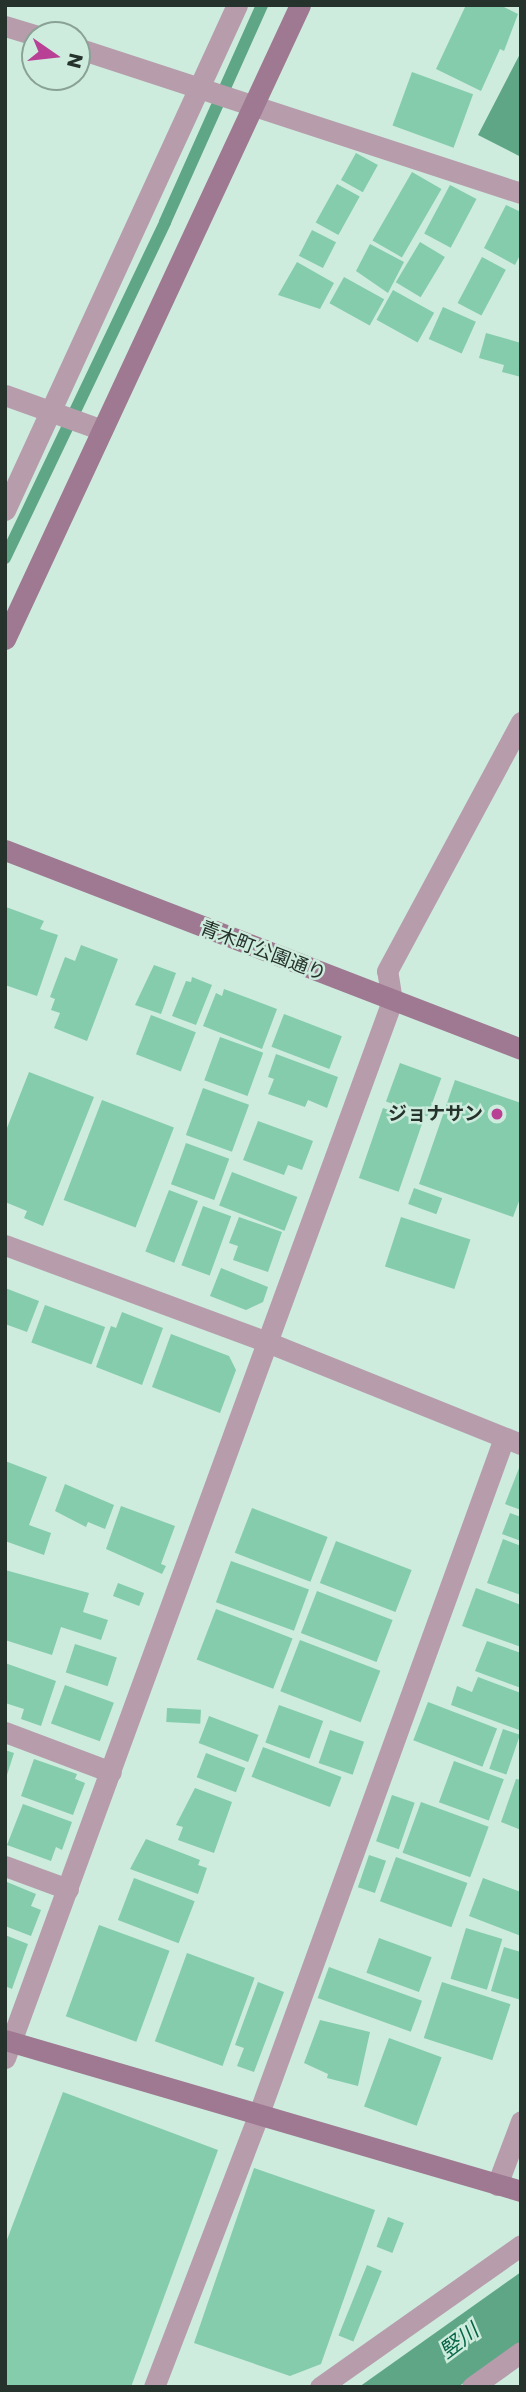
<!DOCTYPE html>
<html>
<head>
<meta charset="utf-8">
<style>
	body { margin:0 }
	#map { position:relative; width:526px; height:2392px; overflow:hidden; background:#cdecdd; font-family:Poppins,"Noto Sans JP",sans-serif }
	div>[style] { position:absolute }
	.water>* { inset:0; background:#5fa686 }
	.stream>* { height:12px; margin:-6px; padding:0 6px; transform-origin:6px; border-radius:6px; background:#5fa686 }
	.building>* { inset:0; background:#84ccab; transform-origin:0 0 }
	.street>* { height:21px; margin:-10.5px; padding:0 10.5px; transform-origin:10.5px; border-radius:10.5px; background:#b79cac }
	.secondary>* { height:21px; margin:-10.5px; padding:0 10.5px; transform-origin:10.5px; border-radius:10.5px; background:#9f7891 }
	.dots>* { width:19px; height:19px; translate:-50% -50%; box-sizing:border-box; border:4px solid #cdecdd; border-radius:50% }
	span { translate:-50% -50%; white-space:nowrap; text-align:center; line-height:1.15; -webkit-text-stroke:5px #cdecdd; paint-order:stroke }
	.street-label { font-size:19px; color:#26322c }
	.poi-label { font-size:19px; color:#26322c; font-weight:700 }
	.right { translate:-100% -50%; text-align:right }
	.water-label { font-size:21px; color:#056446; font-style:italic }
	.frame { position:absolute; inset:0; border:7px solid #26322c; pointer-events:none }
	.north { position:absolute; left:21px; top:21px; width:70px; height:70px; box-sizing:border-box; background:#cdecdd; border:2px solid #8aa296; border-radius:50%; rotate:104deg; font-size:19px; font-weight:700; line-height:28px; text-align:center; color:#26322c }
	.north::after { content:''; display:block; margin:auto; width:24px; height:32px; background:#b84095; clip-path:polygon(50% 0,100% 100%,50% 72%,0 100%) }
</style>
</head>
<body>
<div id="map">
	<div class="water">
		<i style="clip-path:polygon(521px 52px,521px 157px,478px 135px)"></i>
		<i style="clip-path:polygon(521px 2272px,521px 2342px,458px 2387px,359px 2387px)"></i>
	</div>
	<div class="stream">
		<i style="left:5px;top:558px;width:372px;rotate:-64.5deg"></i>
		<i style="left:165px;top:222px;width:238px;rotate:-65.9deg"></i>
	</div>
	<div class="building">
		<i style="clip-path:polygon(466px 5px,500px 5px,518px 14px,504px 51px,500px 49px,481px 91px,436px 69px)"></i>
		<i style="left:412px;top:72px;width:65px;height:57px;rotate:20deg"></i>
		<i style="left:356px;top:153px;width:25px;height:31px;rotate:29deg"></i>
		<i style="left:412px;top:172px;width:34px;height:79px;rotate:30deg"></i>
		<i style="left:337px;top:184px;width:26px;height:44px;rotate:29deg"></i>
		<i style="left:450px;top:185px;width:30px;height:55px;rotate:28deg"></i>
		<i style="clip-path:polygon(506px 205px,521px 212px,521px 253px,515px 265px,484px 248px)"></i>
		<i style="left:312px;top:230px;width:27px;height:29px;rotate:27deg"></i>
		<i style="left:420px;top:242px;width:29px;height:47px;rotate:31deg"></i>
		<i style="clip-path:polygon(370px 244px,404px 262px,388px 293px,356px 271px)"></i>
		<i style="left:482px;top:257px;width:27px;height:52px;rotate:28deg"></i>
		<i style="clip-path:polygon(297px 262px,334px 283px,320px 309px,278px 295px)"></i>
		<i style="left:344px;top:277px;width:46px;height:30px;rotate:29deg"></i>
		<i style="left:393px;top:290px;width:47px;height:34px;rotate:29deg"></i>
		<i style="left:443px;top:307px;width:36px;height:35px;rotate:24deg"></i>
		<i style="clip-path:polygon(486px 333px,521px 343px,521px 377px,502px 372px,504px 365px,479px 358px)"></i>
		<i style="clip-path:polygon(6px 907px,44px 921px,40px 929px,58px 935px,37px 996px,5px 985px)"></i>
		<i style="clip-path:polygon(81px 945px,118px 959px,87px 1041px,54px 1028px,60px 1013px,51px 1010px,55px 999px,50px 997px,65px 957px,75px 961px)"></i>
		<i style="clip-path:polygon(154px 965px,176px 973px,161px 1014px,135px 1005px)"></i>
		<i style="clip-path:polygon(192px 977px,212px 985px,196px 1025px,172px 1016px,186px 981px,191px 982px)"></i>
		<i style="clip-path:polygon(224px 989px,277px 1009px,262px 1049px,203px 1026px,216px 993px,222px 996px)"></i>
		<i style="left:284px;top:1014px;width:62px;height:35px;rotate:21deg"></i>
		<i style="left:151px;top:1015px;width:48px;height:42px;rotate:21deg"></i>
		<i style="left:220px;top:1037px;width:46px;height:46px;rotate:20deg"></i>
		<i style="clip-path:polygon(276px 1054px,338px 1077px,327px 1108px,308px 1100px,305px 1107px,268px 1094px,274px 1079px,268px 1077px)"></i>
		<i style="left:400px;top:1063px;width:44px;height:41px;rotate:20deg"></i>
		<i style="clip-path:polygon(29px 1072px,94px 1097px,43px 1226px,24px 1218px,27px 1211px,5px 1202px,5px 1133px)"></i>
		<i style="clip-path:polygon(455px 1080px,521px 1103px,521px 1196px,513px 1217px,419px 1184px)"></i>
		<i style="left:203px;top:1088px;width:49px;height:50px;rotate:20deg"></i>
		<i style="left:102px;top:1100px;width:77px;height:107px;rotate:21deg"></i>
		<i style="left:383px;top:1108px;width:42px;height:74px;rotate:19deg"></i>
		<i style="clip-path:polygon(258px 1121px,313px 1141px,302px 1170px,288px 1165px,284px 1175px,243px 1160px)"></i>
		<i style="left:186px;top:1143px;width:46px;height:44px;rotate:20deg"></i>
		<i style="left:232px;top:1172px;width:70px;height:36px;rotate:21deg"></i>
		<i style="left:414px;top:1188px;width:30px;height:17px;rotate:20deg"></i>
		<i style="left:169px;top:1190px;width:31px;height:66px;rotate:21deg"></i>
		<i style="left:203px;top:1206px;width:30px;height:63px;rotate:20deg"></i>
		<i style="clip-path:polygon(239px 1217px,282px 1232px,268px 1272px,233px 1260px,238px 1246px,229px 1243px)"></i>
		<i style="left:401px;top:1217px;width:73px;height:52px;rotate:18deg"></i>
		<i style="clip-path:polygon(221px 1268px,268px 1287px,263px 1302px,246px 1310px,210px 1296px)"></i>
		<i style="clip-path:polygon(5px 1288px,39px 1301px,27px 1332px,5px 1324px)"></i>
		<i style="left:45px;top:1305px;width:64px;height:40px;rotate:20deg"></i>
		<i style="clip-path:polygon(122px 1312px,163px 1328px,142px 1385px,96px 1367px,111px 1326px,116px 1328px)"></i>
		<i style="clip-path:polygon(171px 1334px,229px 1356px,236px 1370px,220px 1413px,152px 1387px)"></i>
		<i style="clip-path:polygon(5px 1461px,47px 1477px,29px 1525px,51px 1533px,44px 1555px,5px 1541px)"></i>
		<i style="clip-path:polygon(521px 1463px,521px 1510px,505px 1504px)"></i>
		<i style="clip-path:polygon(65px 1484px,114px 1505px,105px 1529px,88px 1522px,86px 1527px,55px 1511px)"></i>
		<i style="clip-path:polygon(121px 1506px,175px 1526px,161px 1564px,166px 1566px,162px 1574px,106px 1549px)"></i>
		<i style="left:252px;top:1508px;width:81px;height:48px;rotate:21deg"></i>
		<i style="clip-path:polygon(510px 1513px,521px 1517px,521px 1541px,502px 1534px)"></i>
		<i style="clip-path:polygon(503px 1539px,521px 1546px,521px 1595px,487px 1583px)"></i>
		<i style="left:336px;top:1541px;width:81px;height:45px;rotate:21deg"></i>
		<i style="left:231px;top:1561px;width:83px;height:44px;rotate:20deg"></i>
		<i style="clip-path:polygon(5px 1570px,89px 1593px,83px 1612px,108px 1620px,101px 1640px,61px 1627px,52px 1655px,5px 1640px)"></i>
		<i style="left:118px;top:1583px;width:28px;height:14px;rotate:21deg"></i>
		<i style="clip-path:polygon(476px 1588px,521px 1605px,521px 1647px,462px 1626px)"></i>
		<i style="left:317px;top:1591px;width:81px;height:45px;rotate:21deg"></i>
		<i style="left:216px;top:1609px;width:82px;height:54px;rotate:21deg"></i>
		<i style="left:300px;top:1640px;width:86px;height:55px;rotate:21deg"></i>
		<i style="clip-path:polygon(487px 1641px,521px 1653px,521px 1688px,475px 1671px)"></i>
		<i style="left:75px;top:1644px;width:44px;height:30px;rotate:18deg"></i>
		<i style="clip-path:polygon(5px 1663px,56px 1681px,41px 1726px,21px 1719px,24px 1709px,5px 1703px)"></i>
		<i style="clip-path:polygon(478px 1677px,521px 1693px,519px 1730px,451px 1705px,457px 1686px,472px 1692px)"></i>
		<i style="left:65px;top:1685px;width:52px;height:41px;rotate:20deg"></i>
		<i style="left:428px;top:1702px;width:74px;height:41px;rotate:21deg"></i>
		<i style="left:279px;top:1705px;width:47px;height:40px;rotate:20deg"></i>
		<i style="left:167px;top:1708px;width:34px;height:14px;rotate:3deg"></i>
		<i style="left:209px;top:1716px;width:53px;height:29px;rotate:21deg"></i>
		<i style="left:503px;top:1729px;width:18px;height:42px;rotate:19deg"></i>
		<i style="left:330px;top:1730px;width:36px;height:35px;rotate:19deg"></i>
		<i style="left:263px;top:1747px;width:84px;height:32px;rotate:21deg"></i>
		<i style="clip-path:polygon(5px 1750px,14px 1753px,6px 1778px,5px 1778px)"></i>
		<i style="left:206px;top:1753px;width:42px;height:26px;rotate:21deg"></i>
		<i style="clip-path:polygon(34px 1759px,77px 1774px,75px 1779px,85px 1783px,73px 1815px,21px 1796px)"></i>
		<i style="left:454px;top:1761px;width:53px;height:44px;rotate:20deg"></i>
		<i style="clip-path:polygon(516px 1779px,521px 1780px,521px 1830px,501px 1822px)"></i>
		<i style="clip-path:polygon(195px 1788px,232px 1802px,214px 1853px,178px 1840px,183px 1827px,176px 1825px)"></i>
		<i style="left:392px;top:1795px;width:24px;height:49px;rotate:19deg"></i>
		<i style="left:421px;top:1802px;width:72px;height:54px;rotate:20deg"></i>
		<i style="clip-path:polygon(23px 1804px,72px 1822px,62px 1850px,56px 1847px,51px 1861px,7px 1845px)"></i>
		<i style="clip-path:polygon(146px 1839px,200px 1860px,198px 1865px,207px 1868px,198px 1894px,130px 1869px)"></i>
		<i style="left:369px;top:1855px;width:18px;height:34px;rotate:19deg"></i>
		<i style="left:396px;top:1857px;width:76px;height:47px;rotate:20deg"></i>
		<i style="left:134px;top:1878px;width:65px;height:45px;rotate:21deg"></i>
		<i style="clip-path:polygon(483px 1878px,521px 1892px,521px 1936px,469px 1916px)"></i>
		<i style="clip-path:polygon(7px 1882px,36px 1894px,31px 1906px,41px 1910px,31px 1936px,5px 1926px)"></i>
		<i style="left:99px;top:1925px;width:75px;height:97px;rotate:20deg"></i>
		<i style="left:466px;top:1928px;width:38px;height:53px;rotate:17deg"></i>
		<i style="clip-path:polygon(5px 1935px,28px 1944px,12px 1989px,5px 1986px)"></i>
		<i style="left:379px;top:1938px;width:56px;height:37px;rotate:20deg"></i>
		<i style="clip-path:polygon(504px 1947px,521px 1952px,521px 2000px,491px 1991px)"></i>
		<i style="left:187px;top:1953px;width:72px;height:94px;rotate:20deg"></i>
		<i style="left:329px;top:1967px;width:99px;height:33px;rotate:20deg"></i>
		<i style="clip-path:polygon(258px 1982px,284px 1992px,254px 2072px,237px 2066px,244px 2048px,235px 2045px)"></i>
		<i style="left:442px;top:1982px;width:72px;height:59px;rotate:18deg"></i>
		<i style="clip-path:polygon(320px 2020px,370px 2032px,358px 2086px,327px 2078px,328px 2074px,304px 2063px)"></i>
		<i style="left:389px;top:2038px;width:56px;height:73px;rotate:20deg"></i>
		<i style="clip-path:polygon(63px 2092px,218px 2150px,131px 2387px,5px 2387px,5px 2245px)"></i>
		<i style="clip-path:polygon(254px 2168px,375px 2210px,321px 2364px,290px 2376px,194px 2343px)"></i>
		<i style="left:388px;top:2217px;width:17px;height:32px;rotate:21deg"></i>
		<i style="left:367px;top:2265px;width:16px;height:76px;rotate:22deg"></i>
	</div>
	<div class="street">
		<i style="left:5px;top:26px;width:31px;rotate:17deg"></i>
		<i style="left:77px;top:48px;width:467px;rotate:18.1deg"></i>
		<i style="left:5px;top:395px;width:103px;rotate:19.8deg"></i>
		<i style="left:5px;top:510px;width:556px;rotate:-65.33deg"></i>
		<i style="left:5px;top:1245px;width:279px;rotate:20.3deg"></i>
		<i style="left:267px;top:1342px;width:274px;rotate:21.9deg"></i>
		<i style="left:5px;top:1732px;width:113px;rotate:20.7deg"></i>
		<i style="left:5px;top:1866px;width:67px;rotate:20.1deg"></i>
		<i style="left:5px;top:2058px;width:1126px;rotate:-69.89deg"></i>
		<i style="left:392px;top:1001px;width:30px;rotate:-99deg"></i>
		<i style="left:387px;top:971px;width:283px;rotate:-61.7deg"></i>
		<i style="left:497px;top:2185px;width:68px;rotate:-69.4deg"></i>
		<i style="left:154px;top:2387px;width:290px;rotate:-69deg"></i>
		<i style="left:258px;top:2116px;width:721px;rotate:-70.06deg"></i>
		<i style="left:320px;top:2387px;width:246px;rotate:-35.2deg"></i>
		<i style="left:472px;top:2387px;width:60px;rotate:-35.5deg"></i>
	</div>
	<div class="secondary">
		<i style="left:5px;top:639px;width:699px;rotate:-65.05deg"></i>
		<i style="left:5px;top:850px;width:553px;rotate:21.09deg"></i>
		<i style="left:5px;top:2040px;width:538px;rotate:16.31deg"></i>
	</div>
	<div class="dots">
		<i style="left:497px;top:1114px;background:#b84095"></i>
	</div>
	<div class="street-label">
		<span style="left:263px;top:951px;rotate:21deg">青木町公園通り</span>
	</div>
	<div class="poi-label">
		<span class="right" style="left:483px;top:1114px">ジョナサン</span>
	</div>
	<div class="water-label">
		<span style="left:459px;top:2341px;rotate:-37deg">竪川</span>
	</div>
	<div class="frame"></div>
	<div class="north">N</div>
</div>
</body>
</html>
